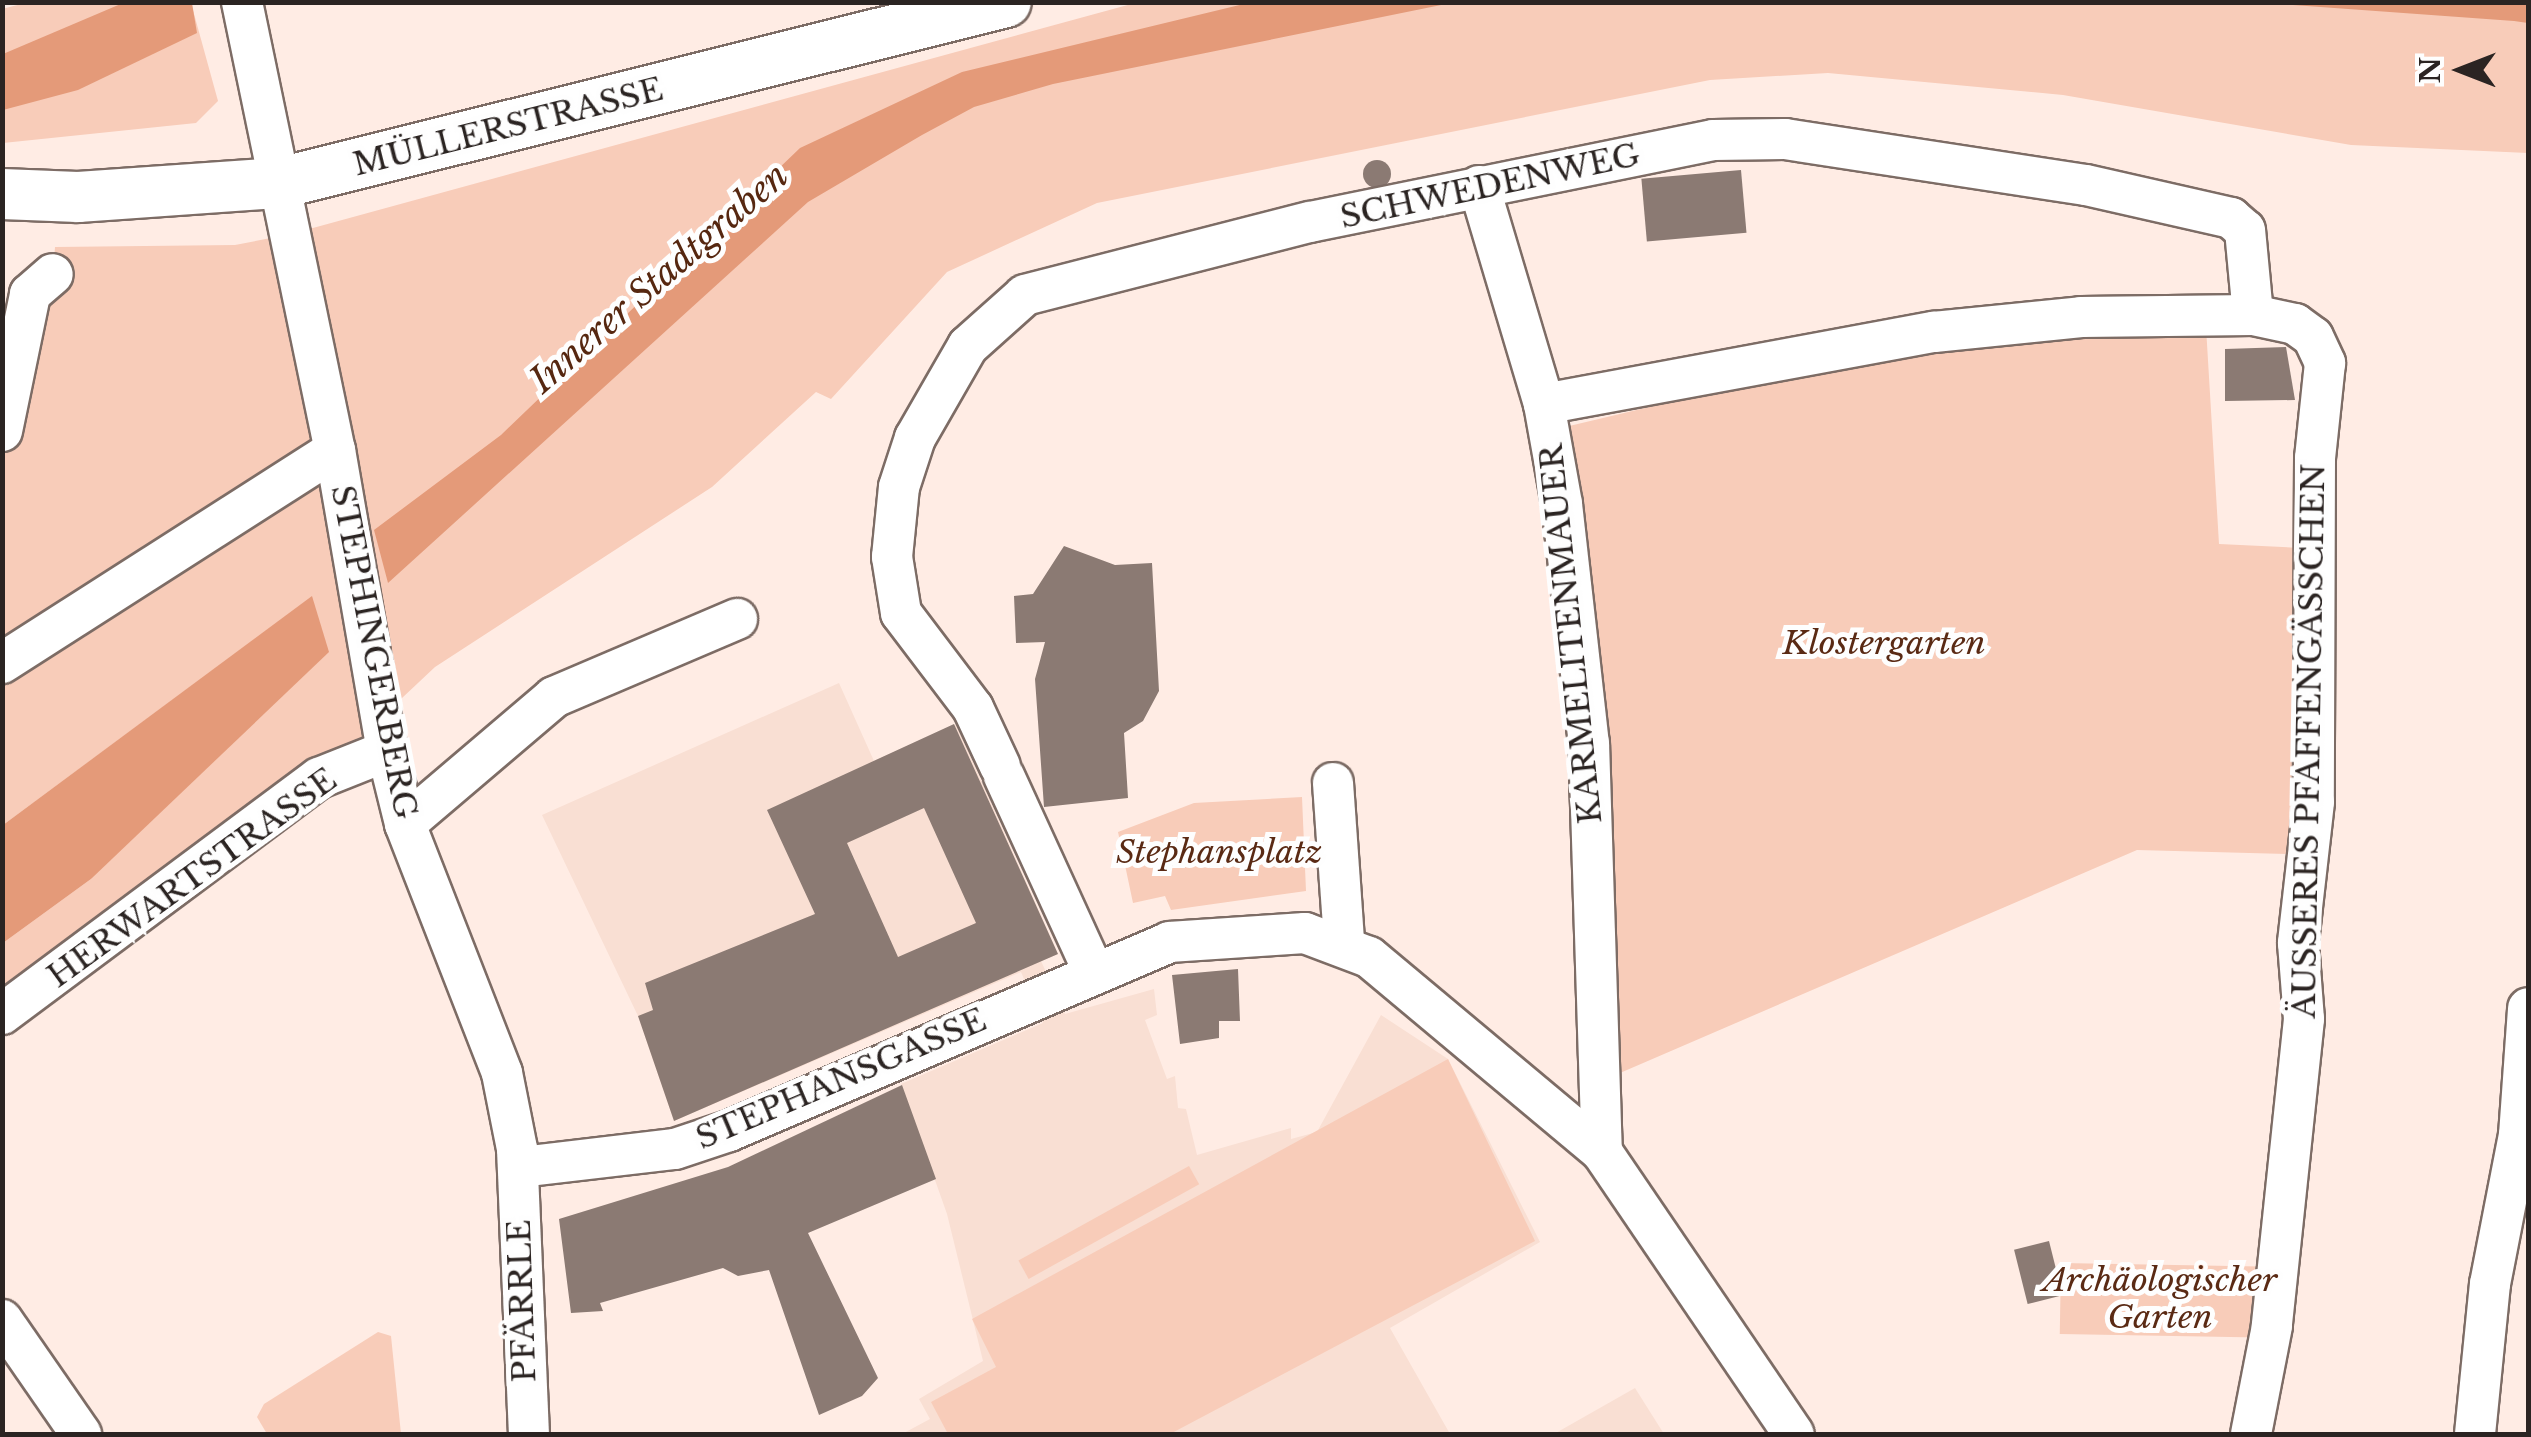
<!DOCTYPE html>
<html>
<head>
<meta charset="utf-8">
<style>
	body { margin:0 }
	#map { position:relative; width:2531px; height:1437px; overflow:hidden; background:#ffece4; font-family:"Libre Baskerville",serif }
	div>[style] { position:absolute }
	.built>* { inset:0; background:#f9dfd3 }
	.green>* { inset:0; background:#f8ccb9; transform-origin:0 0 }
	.water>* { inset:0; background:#e49a79 }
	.building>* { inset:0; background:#8b7a73; transform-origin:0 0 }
	.round { border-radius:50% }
	.roads { filter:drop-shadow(2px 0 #7d6c65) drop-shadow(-2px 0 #7d6c65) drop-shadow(0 2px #7d6c65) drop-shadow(0 -2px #7d6c65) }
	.minor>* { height:40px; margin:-20px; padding:0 20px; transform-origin:20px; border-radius:20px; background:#fff }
	.tertiary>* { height:50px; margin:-25px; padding:0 25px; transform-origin:25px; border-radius:25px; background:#fff }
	span { translate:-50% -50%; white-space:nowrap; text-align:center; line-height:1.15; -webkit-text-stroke:10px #fefefe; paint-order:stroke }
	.street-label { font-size:32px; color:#2b2422 }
	.park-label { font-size:32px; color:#5a2a14; font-style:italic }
	.water-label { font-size:35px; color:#562710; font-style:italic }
	.frame { position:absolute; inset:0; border:5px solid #2b2422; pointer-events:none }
	.north { position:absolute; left:2411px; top:20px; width:100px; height:100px; -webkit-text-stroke:8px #fefefe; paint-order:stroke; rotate:270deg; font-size:28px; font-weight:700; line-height:40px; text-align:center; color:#2b2422 }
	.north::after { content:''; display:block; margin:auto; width:35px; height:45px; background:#2b2422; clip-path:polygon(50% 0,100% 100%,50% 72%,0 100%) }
</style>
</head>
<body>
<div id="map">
	<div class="built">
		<i style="clip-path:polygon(839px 683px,874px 761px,956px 724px,1058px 954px,1041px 961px,1065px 1014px,1154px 989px,1157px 1015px,1145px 1020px,1167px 1079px,1175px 1076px,1178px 1108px,1186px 1109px,1197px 1155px,1291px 1128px,1291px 1139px,1317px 1132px,1381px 1015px,1448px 1059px,1540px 1242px,1390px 1328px,1450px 1434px,902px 1434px,930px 1419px,919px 1399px,983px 1361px,947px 1214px,901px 1084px,1043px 1023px,1021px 972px,674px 1121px,638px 1016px,542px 815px)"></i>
		<i style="clip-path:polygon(1635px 1388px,1664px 1434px,1554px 1434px)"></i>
	</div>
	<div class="green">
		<i style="clip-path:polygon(29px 2px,191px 3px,218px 101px,196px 123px,3px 143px,2px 9px)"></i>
		<i style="clip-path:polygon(1135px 3px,2528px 3px,2528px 153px,2351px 145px,2063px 95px,1828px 73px,1710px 80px,1097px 203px,947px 272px,831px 399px,816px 392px,712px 487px,435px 667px,385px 714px,387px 751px,3px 1014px,3px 943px,91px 879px,312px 597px,3px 825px,3px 431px,53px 274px,55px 247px,235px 245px,291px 234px)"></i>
		<i style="clip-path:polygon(2206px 327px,2219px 544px,2301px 548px,2304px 841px,2287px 854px,2137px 850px,1620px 1073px,1595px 652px,1579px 476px,1565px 427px,1889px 350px)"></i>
		<i style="clip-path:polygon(1302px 797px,1306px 891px,1171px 910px,1165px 896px,1133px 903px,1118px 832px,1194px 803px)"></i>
		<i style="clip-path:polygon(1448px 1059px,1535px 1241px,1170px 1434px,948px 1434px,931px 1402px,996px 1367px,972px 1319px)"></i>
		<i style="left:1189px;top:1166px;width:21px;height:195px;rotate:61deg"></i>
		<i style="left:2061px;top:1263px;width:199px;height:71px;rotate:1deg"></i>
		<i style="clip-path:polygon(378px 1332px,391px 1336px,401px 1434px,267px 1434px,257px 1417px,264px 1404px)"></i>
	</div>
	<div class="water">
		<i style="clip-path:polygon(1252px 2px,1451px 3px,1053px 84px,974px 107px,922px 135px,808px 202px,388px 583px,374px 530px,501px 435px,800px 148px,962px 72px)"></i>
		<i style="clip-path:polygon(123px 3px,192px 3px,197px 33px,78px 90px,3px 110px,3px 54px)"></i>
		<i style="clip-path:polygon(2266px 3px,2528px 3px,2528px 23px,2514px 21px)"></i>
		<i style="clip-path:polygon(312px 596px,329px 652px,91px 879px,3px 943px,3px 825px)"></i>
	</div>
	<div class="building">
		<i class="round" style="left:1363px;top:160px;width:28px;height:28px"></i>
		<i style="left:1741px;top:170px;width:63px;height:100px;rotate:85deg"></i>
		<i style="clip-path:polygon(2286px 347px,2295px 400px,2225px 401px,2225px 349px)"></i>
		<i style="clip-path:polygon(1064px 546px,1115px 565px,1152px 563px,1159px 691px,1143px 721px,1124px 733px,1128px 798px,1044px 807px,1035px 679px,1045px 642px,1016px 643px,1014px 596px,1033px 594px)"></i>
		<i style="clip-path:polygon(evenodd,954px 724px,1058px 954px,674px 1121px,638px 1016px,653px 1010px,645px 983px,815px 914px,767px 810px,954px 724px,924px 808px,976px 923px,898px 957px,847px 843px,924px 808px)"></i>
		<i style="clip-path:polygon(1238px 969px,1240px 1021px,1219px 1021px,1219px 1038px,1180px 1044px,1172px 975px)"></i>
		<i style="clip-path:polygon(902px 1085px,936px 1179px,808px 1233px,878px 1378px,862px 1396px,819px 1415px,769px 1270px,738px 1276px,723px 1268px,600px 1303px,603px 1311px,571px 1313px,559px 1219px,728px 1167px)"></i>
		<i style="left:2049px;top:1241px;width:56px;height:36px;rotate:76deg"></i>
	</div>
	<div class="roads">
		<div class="minor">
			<i style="left:242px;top:2px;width:458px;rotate:78.3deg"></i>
			<i style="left:335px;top:450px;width:305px;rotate:80.2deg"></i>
			<i style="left:387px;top:751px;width:75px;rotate:76.1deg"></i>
			<i style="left:405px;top:824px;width:267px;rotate:68.7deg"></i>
			<i style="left:502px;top:1073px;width:77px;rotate:78.8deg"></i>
			<i style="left:517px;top:1149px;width:285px;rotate:87.6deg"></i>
			<i style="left:1479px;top:186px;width:227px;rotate:73.4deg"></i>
			<i style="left:1544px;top:404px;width:102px;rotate:79.8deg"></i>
			<i style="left:1562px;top:504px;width:241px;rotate:83.6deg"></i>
			<i style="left:1589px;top:743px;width:409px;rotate:88.2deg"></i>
			<i style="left:1544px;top:404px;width:397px;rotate:-10.5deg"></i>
			<i style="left:1934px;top:332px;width:148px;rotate:-5.8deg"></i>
			<i style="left:2081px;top:317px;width:172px;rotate:-0.7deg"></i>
			<i style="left:2px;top:431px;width:140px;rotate:-78.4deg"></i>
			<i style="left:30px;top:294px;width:30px;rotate:-41deg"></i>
			<i style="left:2px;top:663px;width:395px;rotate:-32.6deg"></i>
			<i style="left:1000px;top:766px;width:64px;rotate:-115deg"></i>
			<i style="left:973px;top:708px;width:119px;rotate:-127.2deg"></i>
			<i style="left:901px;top:613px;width:57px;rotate:-99.1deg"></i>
			<i style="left:892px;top:557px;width:70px;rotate:-84.3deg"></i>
			<i style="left:899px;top:487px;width:52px;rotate:-71.9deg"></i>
			<i style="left:915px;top:438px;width:106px;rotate:-60.1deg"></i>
			<i style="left:968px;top:346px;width:76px;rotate:-41.8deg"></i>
			<i style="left:1025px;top:295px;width:294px;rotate:-14.4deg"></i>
			<i style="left:1310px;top:222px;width:411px;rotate:-11.5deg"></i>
			<i style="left:1713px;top:140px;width:72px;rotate:-0.8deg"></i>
			<i style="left:1785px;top:139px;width:304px;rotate:8.7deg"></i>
			<i style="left:2086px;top:185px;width:149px;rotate:12.8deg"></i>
			<i style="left:2231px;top:218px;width:18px;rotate:41deg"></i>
			<i style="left:2245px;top:230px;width:85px;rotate:84.6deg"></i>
			<i style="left:2253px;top:315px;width:43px;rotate:12.1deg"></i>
			<i style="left:2295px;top:324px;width:22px;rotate:36deg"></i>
			<i style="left:2313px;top:337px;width:29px;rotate:65deg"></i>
			<i style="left:2325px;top:363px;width:96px;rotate:96deg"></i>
			<i style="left:2315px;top:458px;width:344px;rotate:90.2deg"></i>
			<i style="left:2314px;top:802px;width:142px;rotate:96.5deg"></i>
			<i style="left:2298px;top:943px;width:76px;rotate:85.5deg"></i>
			<i style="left:2304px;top:1019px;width:309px;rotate:96deg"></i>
			<i style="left:2272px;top:1326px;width:110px;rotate:101deg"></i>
			<i style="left:1004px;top:776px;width:217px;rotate:65.4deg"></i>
			<i style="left:1333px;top:783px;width:159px;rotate:86deg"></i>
			<i style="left:405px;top:824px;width:196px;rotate:-40.4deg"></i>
			<i style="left:554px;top:697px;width:199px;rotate:-23.1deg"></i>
			<i style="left:2px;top:1014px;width:395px;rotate:-36.7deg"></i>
			<i style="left:319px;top:778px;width:73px;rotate:-21.7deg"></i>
			<i style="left:521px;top:1167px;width:155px;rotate:-6.7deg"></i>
			<i style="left:675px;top:1149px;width:57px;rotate:-18.4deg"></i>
			<i style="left:729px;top:1131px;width:479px;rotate:-23.2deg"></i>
			<i style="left:1169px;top:942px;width:136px;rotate:-3.8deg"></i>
			<i style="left:1305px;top:933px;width:68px;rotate:20.6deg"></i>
			<i style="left:1369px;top:957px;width:304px;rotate:39.9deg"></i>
			<i style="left:1602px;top:1152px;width:341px;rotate:55.8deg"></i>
			<i style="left:2px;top:1320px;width:139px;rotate:55.3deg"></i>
			<i style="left:2475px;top:1434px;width:151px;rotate:-84.3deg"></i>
			<i style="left:2490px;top:1284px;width:152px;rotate:-79deg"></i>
			<i style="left:2519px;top:1135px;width:127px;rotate:-85.9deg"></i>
		</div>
		<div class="tertiary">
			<i style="left:2px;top:194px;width:76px;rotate:2.3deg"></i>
			<i style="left:78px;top:197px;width:202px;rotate:-4deg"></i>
			<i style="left:280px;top:183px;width:748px;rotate:-14deg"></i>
		</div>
	</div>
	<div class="street-label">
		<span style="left:508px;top:127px;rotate:-14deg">MÜLLERSTRASSE</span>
		<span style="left:1490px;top:186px;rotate:-12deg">SCHWEDENWEG</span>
		<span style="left:1571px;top:634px;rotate:-96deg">KARMELITENMAUER</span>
		<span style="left:374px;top:652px;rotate:79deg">STEPHINGERBERG</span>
		<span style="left:2309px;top:741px;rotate:-89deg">ÄUSSERES PFAFFENGÄSSCHEN</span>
		<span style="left:192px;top:878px;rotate:-36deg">HERWARTSTRASSE</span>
		<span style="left:841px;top:1079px;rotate:-23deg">STEPHANSGASSE</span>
		<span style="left:522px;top:1301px;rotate:-92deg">PFÄRRLE</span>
	</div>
	<div class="park-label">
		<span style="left:1884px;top:643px">Klostergarten</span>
		<span style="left:1219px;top:852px">Stephansplatz</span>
		<span style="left:2160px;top:1299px">Archäologischer<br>Garten</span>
	</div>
	<div class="water-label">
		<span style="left:659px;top:278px;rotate:-41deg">Innerer Stadtgraben</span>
	</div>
	<div class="frame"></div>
	<div class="north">N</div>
</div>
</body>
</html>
